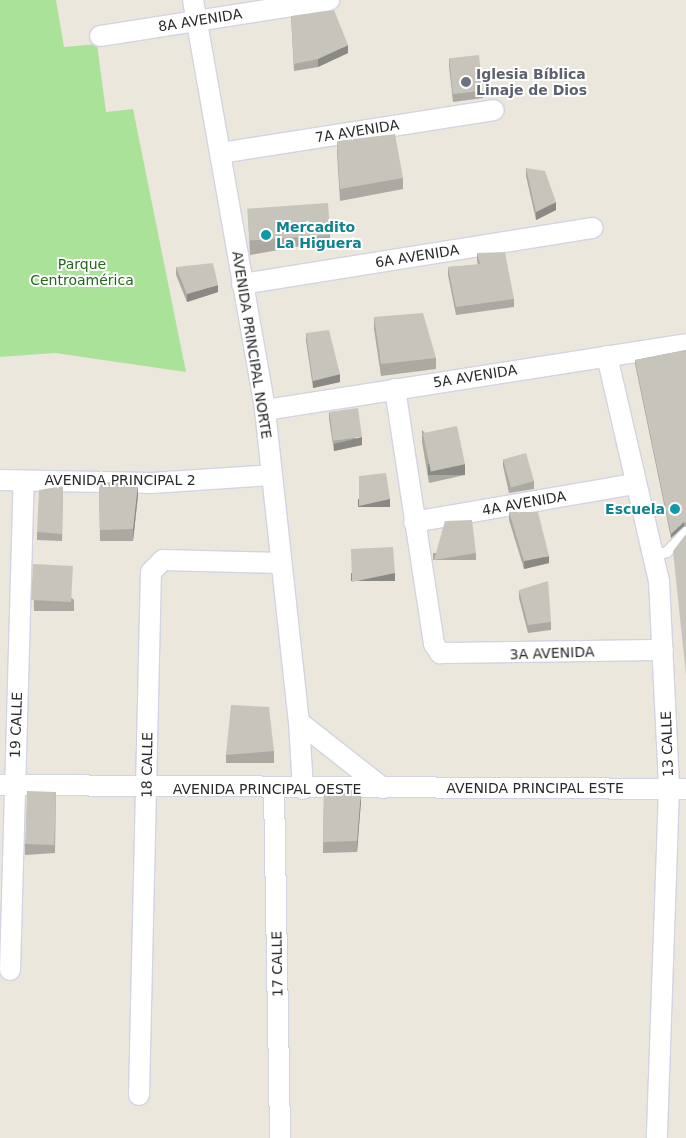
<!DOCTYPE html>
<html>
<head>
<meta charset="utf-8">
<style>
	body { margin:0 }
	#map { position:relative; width:686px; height:1138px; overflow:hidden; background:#ece7dc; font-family:"DejaVu Sans",sans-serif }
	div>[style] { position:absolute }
	.green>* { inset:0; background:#abe29a }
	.roads { filter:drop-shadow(1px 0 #d2d3e3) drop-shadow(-1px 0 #d2d3e3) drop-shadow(0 1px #d2d3e3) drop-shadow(0 -1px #d2d3e3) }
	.service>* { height:10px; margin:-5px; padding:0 5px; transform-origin:5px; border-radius:5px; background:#fff }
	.minor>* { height:20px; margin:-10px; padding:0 10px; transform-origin:10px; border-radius:10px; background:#fff }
	.wall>* { inset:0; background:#aba9a2; transform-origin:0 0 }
	.shaded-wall>* { inset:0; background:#8b8984; transform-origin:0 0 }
	.building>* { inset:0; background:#c7c4bc; transform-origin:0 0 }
	.dots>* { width:14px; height:14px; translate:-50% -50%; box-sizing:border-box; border:2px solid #fff; border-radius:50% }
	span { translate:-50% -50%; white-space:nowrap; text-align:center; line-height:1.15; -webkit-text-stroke:4px #fff; paint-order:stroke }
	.street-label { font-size:14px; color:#2a2a2a }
	.worship-label { font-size:14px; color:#5b616d; font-weight:700 }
	.left { translate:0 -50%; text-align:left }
	.culture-label { font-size:14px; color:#0d838f; font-weight:700 }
	.right { translate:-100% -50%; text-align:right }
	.park-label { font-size:14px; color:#23661b }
</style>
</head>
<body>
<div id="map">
	<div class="green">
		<i style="clip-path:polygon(0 0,56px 0,64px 47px,97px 44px,106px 112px,133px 109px,186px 372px,55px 353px,0 357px)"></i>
	</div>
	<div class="roads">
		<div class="service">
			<i style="left:656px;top:555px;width:11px;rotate:-15deg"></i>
			<i style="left:667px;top:552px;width:28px;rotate:-46deg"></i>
		</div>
		<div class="minor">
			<i style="left:193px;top:0;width:416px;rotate:80deg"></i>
			<i style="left:265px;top:410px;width:314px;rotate:83.8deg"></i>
			<i style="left:299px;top:722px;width:107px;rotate:38.2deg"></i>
			<i style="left:100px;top:36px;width:232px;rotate:-8.9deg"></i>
			<i style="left:220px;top:153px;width:277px;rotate:-8.9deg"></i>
			<i style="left:242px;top:284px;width:355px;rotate:-9.1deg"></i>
			<i style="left:607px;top:356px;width:231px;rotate:77deg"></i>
			<i style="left:659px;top:581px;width:208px;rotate:87.2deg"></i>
			<i style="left:669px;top:789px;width:349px;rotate:92deg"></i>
			<i style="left:395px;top:389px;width:258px;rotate:81.3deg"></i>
			<i style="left:434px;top:644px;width:11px;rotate:56deg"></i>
			<i style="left:440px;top:653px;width:223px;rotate:-0.8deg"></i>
			<i style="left:265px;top:410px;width:426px;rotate:-8.9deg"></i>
			<i style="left:0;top:480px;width:152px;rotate:1.1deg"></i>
			<i style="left:152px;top:483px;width:119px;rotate:-3.8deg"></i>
			<i style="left:414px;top:522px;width:223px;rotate:-9.8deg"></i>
			<i style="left:299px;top:722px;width:67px;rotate:86.6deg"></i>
			<i style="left:0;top:785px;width:686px;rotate:0.33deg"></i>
			<i style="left:274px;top:789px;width:349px;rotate:89deg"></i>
			<i style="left:10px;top:970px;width:489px;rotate:-88.4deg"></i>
			<i style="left:139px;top:1095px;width:523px;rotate:-88.69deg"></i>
			<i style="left:151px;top:572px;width:17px;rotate:-45deg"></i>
			<i style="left:163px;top:560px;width:118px;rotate:1.5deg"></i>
		</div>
	</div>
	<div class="wall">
		<i style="clip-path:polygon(291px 16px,348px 53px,318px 67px,294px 71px)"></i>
		<i style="clip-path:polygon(449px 58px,483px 91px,483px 98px,453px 102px,449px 66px)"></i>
		<i style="clip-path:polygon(337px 141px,403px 178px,403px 189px,340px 201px,337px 153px)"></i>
		<i style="clip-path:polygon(526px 168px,556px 210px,536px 220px,526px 176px)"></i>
		<i style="clip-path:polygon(248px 213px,330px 235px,330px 241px,250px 255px)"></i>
		<i style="clip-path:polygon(477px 253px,514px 299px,514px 307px,456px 315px,448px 275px,448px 267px,478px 265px,477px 261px)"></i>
		<i style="clip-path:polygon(176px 267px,218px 292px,187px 302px,176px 275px)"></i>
		<i style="clip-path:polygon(374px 317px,436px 358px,436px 369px,381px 376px,374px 329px)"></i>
		<i style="clip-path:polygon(306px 333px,340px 382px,313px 388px,306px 341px)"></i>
		<i style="clip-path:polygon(686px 350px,686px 527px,684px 526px,671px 538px,635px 364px,635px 360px)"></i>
		<i style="clip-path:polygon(329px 412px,362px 445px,334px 451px,329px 419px)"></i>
		<i style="clip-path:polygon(422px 430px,465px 475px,429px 483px,422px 442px)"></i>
		<i style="clip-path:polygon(503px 459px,534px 481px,534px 489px,509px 493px,503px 466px)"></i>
		<i style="clip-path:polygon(99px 482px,138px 495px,133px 541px,100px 541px)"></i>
		<i style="clip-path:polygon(63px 486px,62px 541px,37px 540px,37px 532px)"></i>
		<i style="clip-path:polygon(509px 512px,549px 563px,524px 569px,509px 520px)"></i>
		<i style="left:476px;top:553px;width:7px;height:43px;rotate:90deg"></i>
		<i style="clip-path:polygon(33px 564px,74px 600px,74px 611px,34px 611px)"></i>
		<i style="clip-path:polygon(519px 590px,551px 622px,551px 630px,528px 633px,519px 598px)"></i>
		<i style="left:274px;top:751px;width:12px;height:48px;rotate:90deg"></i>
		<i style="clip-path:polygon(324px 791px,361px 801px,357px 852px,323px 853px)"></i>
		<i style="clip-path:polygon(56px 792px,55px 853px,25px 855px,25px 844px)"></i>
	</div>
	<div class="shaded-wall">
		<i style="clip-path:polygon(348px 45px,348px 53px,318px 67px,318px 59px)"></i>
		<i style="clip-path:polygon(556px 202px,556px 210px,536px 220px,536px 212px)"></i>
		<i style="clip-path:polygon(218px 285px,218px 292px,187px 302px,187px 294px)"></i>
		<i style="clip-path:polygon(340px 374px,340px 382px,313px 388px,313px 381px)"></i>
		<i style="clip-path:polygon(362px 437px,362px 445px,334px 451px,334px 444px)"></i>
		<i style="left:465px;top:464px;width:11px;height:37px;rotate:90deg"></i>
		<i style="clip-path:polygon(138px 483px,138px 495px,133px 541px,133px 529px)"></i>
		<i style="left:390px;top:499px;width:8px;height:32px;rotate:90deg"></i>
		<i style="clip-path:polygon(684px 522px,684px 526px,671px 538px,671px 534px)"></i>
		<i style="clip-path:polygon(549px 556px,549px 563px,524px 569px,524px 561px)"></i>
		<i style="left:395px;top:573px;width:8px;height:44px;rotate:90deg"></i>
		<i style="clip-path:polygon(361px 790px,361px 801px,357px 852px,357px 841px)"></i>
	</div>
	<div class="building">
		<i style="clip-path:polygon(334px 10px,348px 45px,318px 59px,294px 64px,291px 16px)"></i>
		<i style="left:479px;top:55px;width:36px;height:30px;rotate:84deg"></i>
		<i style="clip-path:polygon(395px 134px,403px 178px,340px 189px,337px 141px)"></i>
		<i style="clip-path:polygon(526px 168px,545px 171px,556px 202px,536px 212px)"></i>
		<i style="left:328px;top:203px;width:32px;height:81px;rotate:86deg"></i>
		<i style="clip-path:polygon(505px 252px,514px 299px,456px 307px,448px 267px,480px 264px,477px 253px)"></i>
		<i style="clip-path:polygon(213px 263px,218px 285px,187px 294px,176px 267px)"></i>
		<i style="clip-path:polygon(423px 313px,436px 358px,381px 364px,374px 317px)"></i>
		<i style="clip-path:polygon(329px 330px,340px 374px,313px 381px,306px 333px)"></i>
		<i style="clip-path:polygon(686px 350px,686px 523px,684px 522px,671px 534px,635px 360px)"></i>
		<i style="left:358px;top:408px;width:29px;height:29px;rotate:82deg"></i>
		<i style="left:457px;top:426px;width:39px;height:35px;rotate:78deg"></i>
		<i style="left:526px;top:453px;width:29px;height:24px;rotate:74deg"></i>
		<i style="clip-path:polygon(386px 473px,390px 499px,359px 506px,359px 476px)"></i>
		<i style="clip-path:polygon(99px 482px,138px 483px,133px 529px,100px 530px)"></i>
		<i style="clip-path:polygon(63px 486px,62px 534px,37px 532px,39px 490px)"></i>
		<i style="clip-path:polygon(509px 512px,538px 512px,549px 556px,524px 561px)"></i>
		<i style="clip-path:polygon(472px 520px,476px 553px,434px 560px,445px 521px)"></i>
		<i style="clip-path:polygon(686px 534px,686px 675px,673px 551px)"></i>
		<i style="clip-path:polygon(393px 547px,395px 573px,352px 582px,351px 549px)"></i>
		<i style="left:33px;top:564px;width:40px;height:36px;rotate:3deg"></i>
		<i style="clip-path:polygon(548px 581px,551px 622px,528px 625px,519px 590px)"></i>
		<i style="clip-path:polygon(231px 705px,269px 707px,274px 751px,226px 755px)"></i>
		<i style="clip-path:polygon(361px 790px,357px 841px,323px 842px,324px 791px)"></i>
		<i style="left:27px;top:791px;width:29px;height:53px;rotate:2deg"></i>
	</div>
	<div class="dots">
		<i style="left:466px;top:82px;background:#6b7280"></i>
		<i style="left:266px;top:235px;background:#0f9aa8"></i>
		<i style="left:675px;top:509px;background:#0f9aa8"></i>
	</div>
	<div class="street-label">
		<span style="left:200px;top:20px;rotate:-9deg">8A AVENIDA</span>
		<span style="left:357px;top:131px;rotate:-9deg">7A AVENIDA</span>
		<span style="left:417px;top:256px;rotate:-9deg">6A AVENIDA</span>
		<span style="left:252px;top:345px;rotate:81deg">AVENIDA PRINCIPAL NORTE</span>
		<span style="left:475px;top:376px;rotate:-9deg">5A AVENIDA</span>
		<span style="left:120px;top:480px">AVENIDA PRINCIPAL 2</span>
		<span style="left:524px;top:503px;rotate:-10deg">4A AVENIDA</span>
		<span style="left:552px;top:653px;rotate:-2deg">3A AVENIDA</span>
		<span style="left:16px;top:725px;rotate:-88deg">19 CALLE</span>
		<span style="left:667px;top:744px;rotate:-92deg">13 CALLE</span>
		<span style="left:147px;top:765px;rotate:-89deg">18 CALLE</span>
		<span style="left:535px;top:788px">AVENIDA PRINCIPAL ESTE</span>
		<span style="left:267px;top:789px">AVENIDA PRINCIPAL OESTE</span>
		<span style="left:277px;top:964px;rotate:-91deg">17 CALLE</span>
	</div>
	<div class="worship-label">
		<span class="left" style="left:476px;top:82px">Iglesia Bíblica<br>Linaje de Dios</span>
	</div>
	<div class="culture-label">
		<span class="left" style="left:276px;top:235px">Mercadito<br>La Higuera</span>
		<span class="right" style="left:665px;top:509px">Escuela</span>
	</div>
	<div class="park-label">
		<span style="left:82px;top:272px">Parque<br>Centroamérica</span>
	</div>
</div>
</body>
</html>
